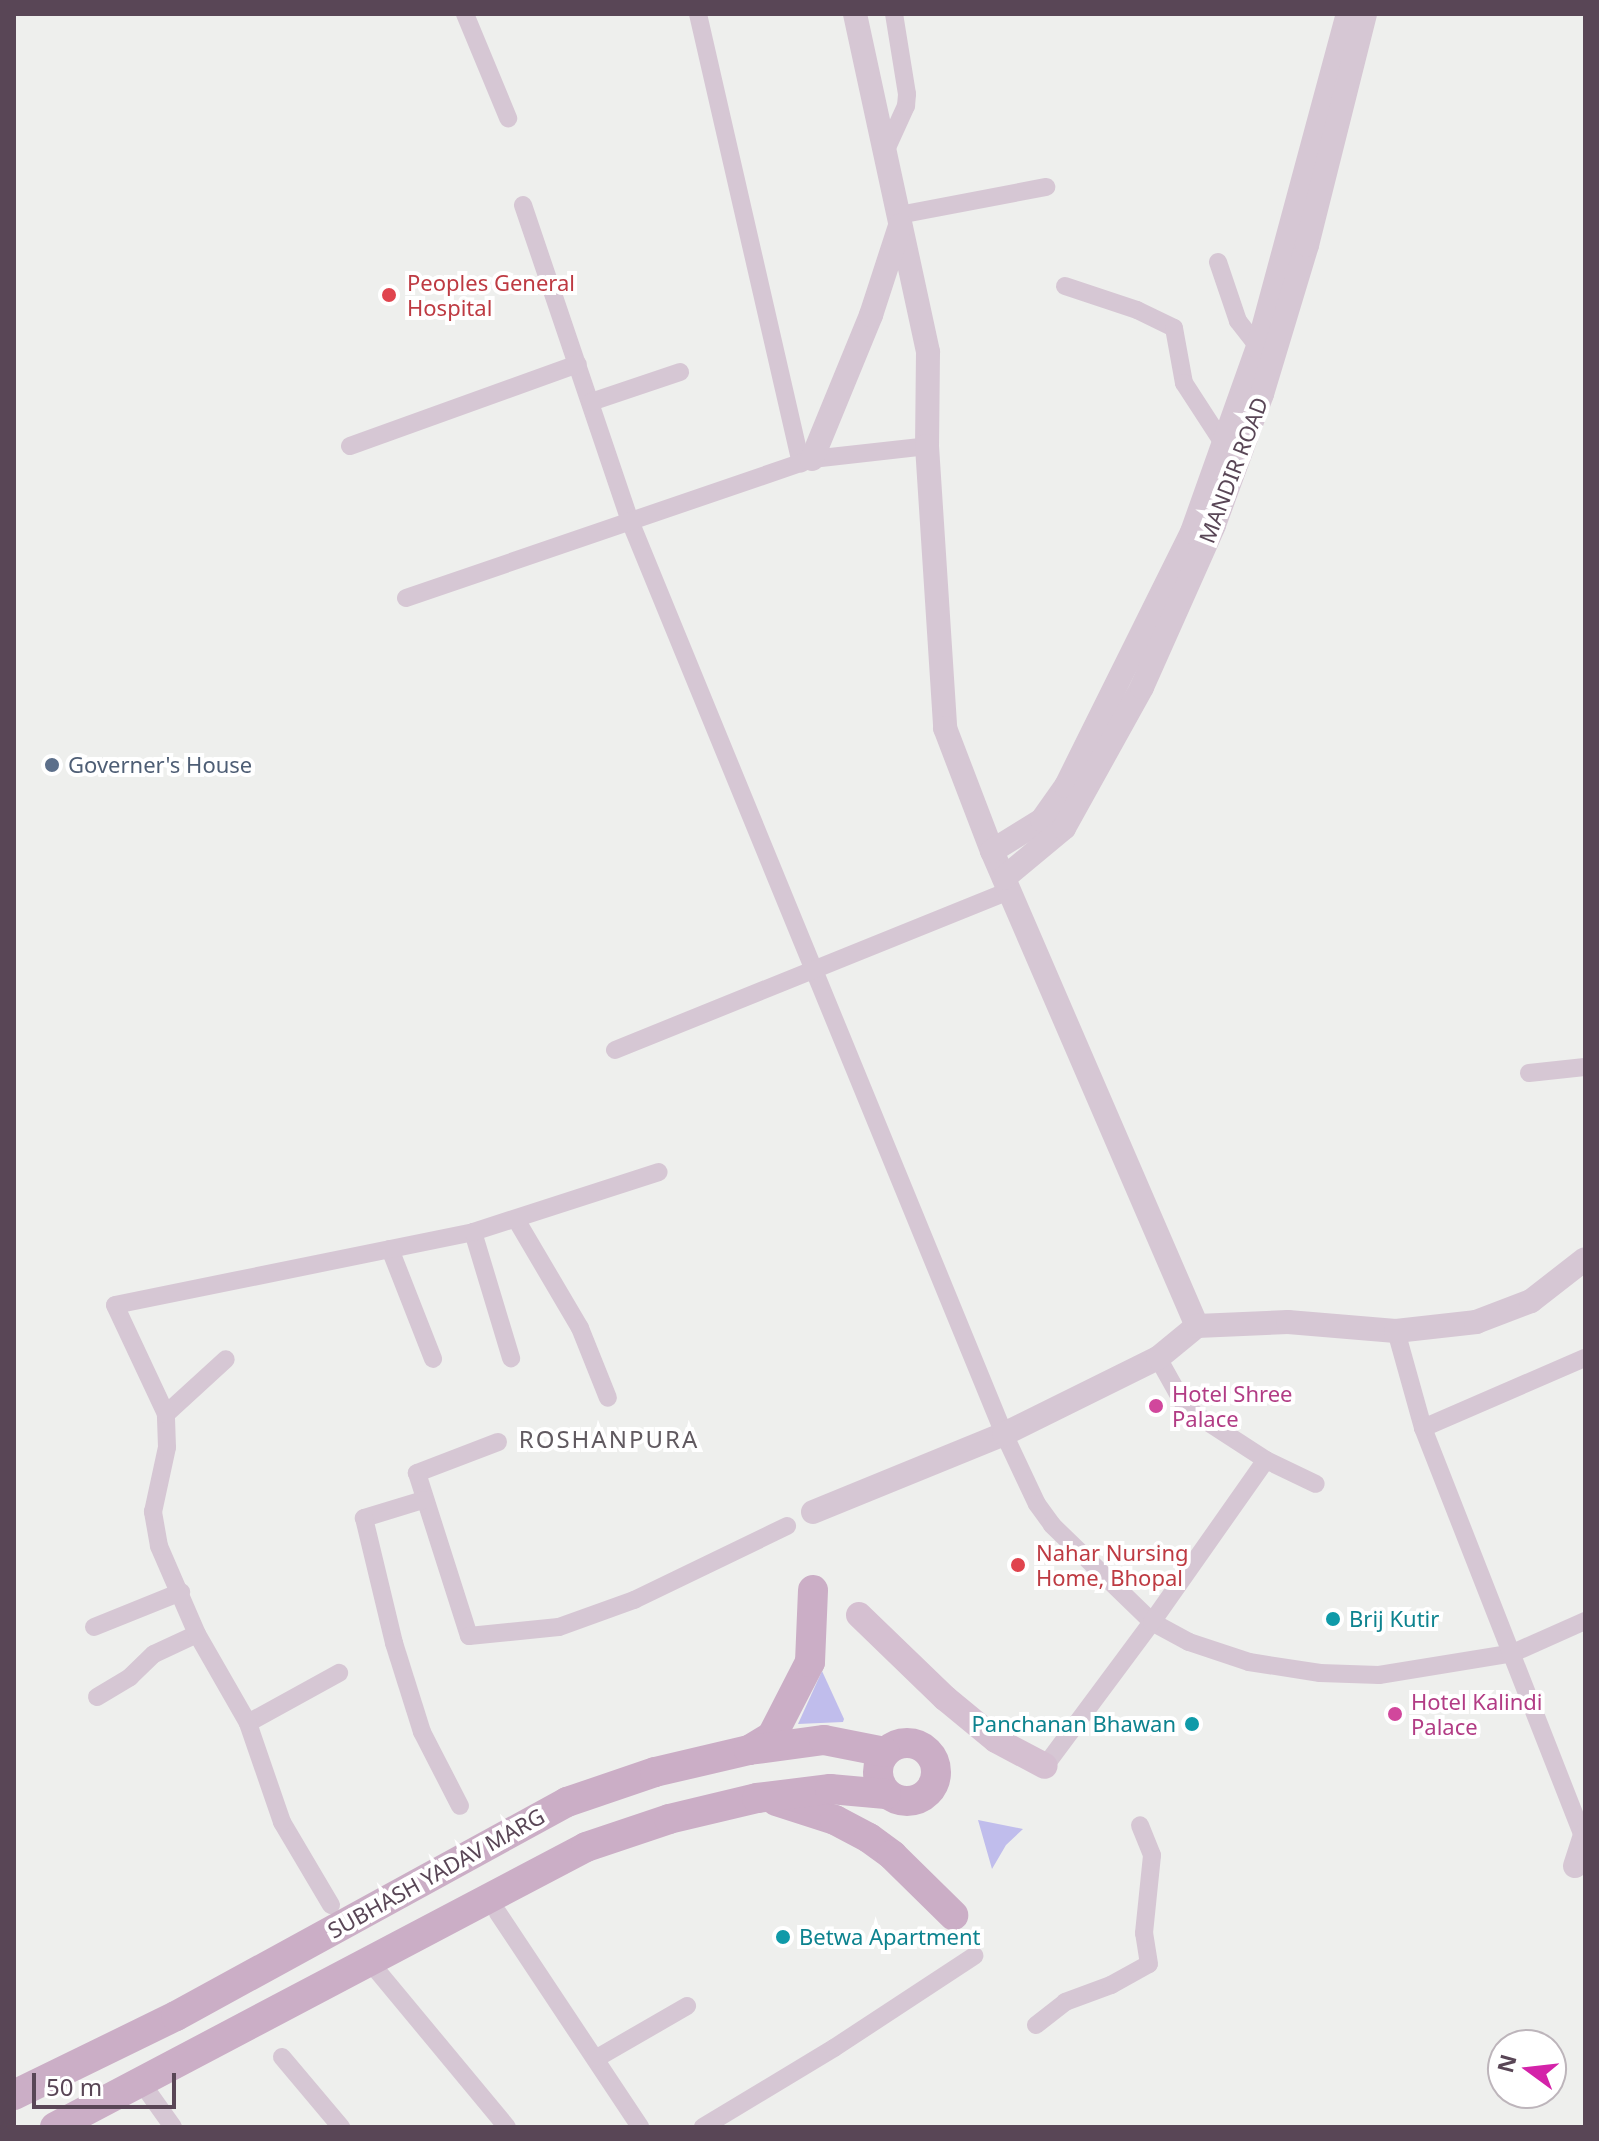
<!DOCTYPE html>
<html>
<head>
<meta charset="utf-8">
<style>
	body { margin:0 }
	#map { position:relative; width:1599px; height:2141px; overflow:hidden; background:#eeefed; font-family:"Noto Sans",sans-serif }
	div>[style] { position:absolute }
	.green>* { inset:0; background:#c0bdec }
	.minor>* { height:18px; margin:-9px; padding:0 9px; transform-origin:9px; border-radius:9px; background:#d6c7d4 }
	.tertiary>* { height:24px; margin:-12px; padding:0 12px; transform-origin:12px; border-radius:12px; background:#d6c7d4 }
	.secondary>* { height:26px; margin:-13px; padding:0 13px; transform-origin:13px; border-radius:13px; background:#d5c0d1 }
	.primary>* { height:30px; margin:-15px; padding:0 15px; transform-origin:15px; border-radius:15px; background:#cbaec6 }
	.primary>.ring { margin:-15px; padding:0; box-sizing:content-box; background:none; border:30px solid #cbaec6; border-radius:50% }
	.dots>* { width:22px; height:22px; translate:-50% -50%; box-sizing:border-box; border:4px solid #fff; border-radius:50% }
	span { translate:-50% -50%; white-space:nowrap; text-align:center; line-height:1.15; -webkit-text-stroke:8px #fff; paint-order:stroke }
	.health-label { font-size:22px; color:#be3a42 }
	.left { translate:0 -50%; text-align:left }
	.street-label { font-size:22px; color:#594656 }
	.service-label { font-size:22px; color:#4e5e75 }
	.hotel-label { font-size:22px; color:#b23c85 }
	.culture-label { font-size:22px; color:#0d838f }
	.right { translate:-100% -50%; text-align:right }
	.neighbourhood-label { font-size:24px; color:#615a60; letter-spacing:2px }
	.frame { position:absolute; inset:0; border:16px solid #594656; pointer-events:none }
	.north { position:absolute; left:1487px; top:2029px; width:80px; height:80px; box-sizing:border-box; background:#fff; border:2px solid #bdb5bb; border-radius:50%; rotate:285deg; font-size:22px; font-weight:700; line-height:32px; text-align:center; color:#594656 }
	.north::after { content:''; display:block; margin:auto; width:28px; height:36px; background:#d423a9; clip-path:polygon(50% 0,100% 100%,50% 72%,0 100%) }
	.scale { position:absolute; left:32px; top:2073px; width:144px; height:36px; box-sizing:border-box; border:4px solid #594656; border-top:0; padding-left:10px; font-size:24px; line-height:28px; white-space:nowrap; color:#594656; -webkit-text-stroke:6px #fff; paint-order:stroke }
</style>
</head>
<body>
<div id="map">
	<div class="green">
		<i style="clip-path:polygon(822px 1671px,844px 1719px,843px 1722px,798px 1724px)"></i>
		<i style="clip-path:polygon(978px 1820px,1023px 1829px,1006px 1845px,992px 1869px)"></i>
	</div>
	<div class="minor">
		<i style="left:465px;top:14px;width:113px;rotate:67.5deg"></i>
		<i style="left:698px;top:14px;width:461px;rotate:77.1deg"></i>
		<i style="left:885px;top:152px;width:51px;rotate:-65.5deg"></i>
		<i style="left:906px;top:106px;width:12px;rotate:-85deg"></i>
		<i style="left:907px;top:94px;width:81px;rotate:-99.2deg"></i>
		<i style="left:523px;top:205px;width:334px;rotate:71.3deg"></i>
		<i style="left:630px;top:521px;width:987px;rotate:67.72deg"></i>
		<i style="left:1004px;top:1434px;width:77px;rotate:64.8deg"></i>
		<i style="left:1037px;top:1504px;width:26px;rotate:54deg"></i>
		<i style="left:1052px;top:1525px;width:139px;rotate:44.1deg"></i>
		<i style="left:1152px;top:1622px;width:42px;rotate:28.4deg"></i>
		<i style="left:1189px;top:1642px;width:63px;rotate:18.4deg"></i>
		<i style="left:1249px;top:1662px;width:72px;rotate:8.8deg"></i>
		<i style="left:1320px;top:1673px;width:59px;rotate:1.9deg"></i>
		<i style="left:1379px;top:1675px;width:136px;rotate:-9.3deg"></i>
		<i style="left:1513px;top:1653px;width:79px;rotate:-24deg"></i>
		<i style="left:899px;top:215px;width:150px;rotate:-10.8deg"></i>
		<i style="left:1218px;top:262px;width:62px;rotate:71.3deg"></i>
		<i style="left:1238px;top:321px;width:33px;rotate:52deg"></i>
		<i style="left:1065px;top:286px;width:76px;rotate:18.4deg"></i>
		<i style="left:1137px;top:310px;width:41px;rotate:25.9deg"></i>
		<i style="left:1174px;top:328px;width:56px;rotate:79.7deg"></i>
		<i style="left:1184px;top:383px;width:72px;rotate:57deg"></i>
		<i style="left:591px;top:402px;width:94px;rotate:-18.6deg"></i>
		<i style="left:350px;top:446px;width:242px;rotate:-19.8deg"></i>
		<i style="left:406px;top:598px;width:429px;rotate:-18.9deg"></i>
		<i style="left:812px;top:459px;width:116px;rotate:-6.4deg"></i>
		<i style="left:615px;top:1050px;width:425px;rotate:-22deg"></i>
		<i style="left:1529px;top:1073px;width:56px;rotate:-6.1deg"></i>
		<i style="left:517px;top:1221px;width:124px;rotate:59.5deg"></i>
		<i style="left:580px;top:1328px;width:75px;rotate:68.2deg"></i>
		<i style="left:473px;top:1232px;width:132px;rotate:73.2deg"></i>
		<i style="left:390px;top:1249px;width:118px;rotate:68.6deg"></i>
		<i style="left:1396px;top:1331px;width:101px;rotate:74.4deg"></i>
		<i style="left:1423px;top:1428px;width:439px;rotate:68.6deg"></i>
		<i style="left:1158px;top:1358px;width:57px;rotate:60.8deg"></i>
		<i style="left:1186px;top:1408px;width:95px;rotate:33deg"></i>
		<i style="left:1266px;top:1460px;width:55px;rotate:25.6deg"></i>
		<i style="left:166px;top:1414px;width:81px;rotate:-42.5deg"></i>
		<i style="left:1423px;top:1428px;width:176px;rotate:-23.4deg"></i>
		<i style="left:498px;top:1442px;width:87px;rotate:159.1deg"></i>
		<i style="left:417px;top:1473px;width:171px;rotate:72.3deg"></i>
		<i style="left:469px;top:1636px;width:90px;rotate:-5.7deg"></i>
		<i style="left:559px;top:1627px;width:80px;rotate:-19.8deg"></i>
		<i style="left:634px;top:1600px;width:170px;rotate:-25.8deg"></i>
		<i style="left:423px;top:1500px;width:62px;rotate:163deg"></i>
		<i style="left:364px;top:1518px;width:129px;rotate:76.5deg"></i>
		<i style="left:394px;top:1643px;width:93px;rotate:72.5deg"></i>
		<i style="left:422px;top:1732px;width:83px;rotate:62.8deg"></i>
		<i style="left:94px;top:1627px;width:94px;rotate:-21.9deg"></i>
		<i style="left:97px;top:1697px;width:39px;rotate:-31deg"></i>
		<i style="left:130px;top:1677px;width:33px;rotate:-44deg"></i>
		<i style="left:154px;top:1654px;width:47px;rotate:-24.9deg"></i>
		<i style="left:248px;top:1723px;width:104px;rotate:-28.8deg"></i>
		<i style="left:1045px;top:1766px;width:179px;rotate:-53.4deg"></i>
		<i style="left:1152px;top:1622px;width:198px;rotate:-54.9deg"></i>
		<i style="left:331px;top:1905px;width:96px;rotate:-120.6deg"></i>
		<i style="left:282px;top:1822px;width:105px;rotate:-109deg"></i>
		<i style="left:248px;top:1723px;width:103px;rotate:-119.8deg"></i>
		<i style="left:197px;top:1634px;width:96px;rotate:-113.4deg"></i>
		<i style="left:159px;top:1546px;width:35px;rotate:-100deg"></i>
		<i style="left:153px;top:1512px;width:66px;rotate:-77.8deg"></i>
		<i style="left:167px;top:1447px;width:33px;rotate:-92deg"></i>
		<i style="left:166px;top:1414px;width:120px;rotate:-115.1deg"></i>
		<i style="left:115px;top:1305px;width:365px;rotate:-11.5deg"></i>
		<i style="left:473px;top:1232px;width:195px;rotate:-17.9deg"></i>
		<i style="left:498px;top:1913px;width:257px;rotate:56.4deg"></i>
		<i style="left:370px;top:1962px;width:214px;rotate:50.3deg"></i>
		<i style="left:1036px;top:2025px;width:37px;rotate:-38deg"></i>
		<i style="left:1065px;top:2002px;width:49px;rotate:-20.3deg"></i>
		<i style="left:1111px;top:1985px;width:43px;rotate:-28.9deg"></i>
		<i style="left:1149px;top:1964px;width:31px;rotate:-99deg"></i>
		<i style="left:1144px;top:1933px;width:78px;rotate:-84.1deg"></i>
		<i style="left:1152px;top:1855px;width:32px;rotate:-112deg"></i>
		<i style="left:282px;top:2057px;width:92px;rotate:49.9deg"></i>
		<i style="left:597px;top:2058px;width:104px;rotate:-30deg"></i>
		<i style="left:141px;top:2082px;width:55px;rotate:54.6deg"></i>
		<i style="left:703px;top:2127px;width:153px;rotate:-31.1deg"></i>
		<i style="left:834px;top:2048px;width:168px;rotate:-33.3deg"></i>
	</div>
	<div class="tertiary">
		<i style="left:855px;top:14px;width:346px;rotate:77.8deg"></i>
		<i style="left:928px;top:352px;width:94px;rotate:90.6deg"></i>
		<i style="left:927px;top:446px;width:283px;rotate:86.3deg"></i>
		<i style="left:945px;top:728px;width:132px;rotate:69.1deg"></i>
		<i style="left:992px;top:851px;width:517px;rotate:66.66deg"></i>
		<i style="left:812px;top:459px;width:156px;rotate:-67.7deg"></i>
		<i style="left:871px;top:315px;width:94px;rotate:-72deg"></i>
		<i style="left:992px;top:851px;width:59px;rotate:-31.8deg"></i>
		<i style="left:1042px;top:820px;width:42px;rotate:-54.8deg"></i>
		<i style="left:1066px;top:786px;width:284px;rotate:-63.6deg"></i>
		<i style="left:1192px;top:532px;width:196px;rotate:-70.4deg"></i>
		<i style="left:1258px;top:347px;width:345px;rotate:-74.9deg"></i>
		<i style="left:1004px;top:878px;width:78px;rotate:-39.8deg"></i>
		<i style="left:1064px;top:828px;width:161px;rotate:-61deg"></i>
		<i style="left:1142px;top:687px;width:177px;rotate:-66deg"></i>
		<i style="left:1214px;top:525px;width:140px;rotate:-69.9deg"></i>
		<i style="left:1262px;top:394px;width:156px;rotate:-73.2deg"></i>
		<i style="left:1307px;top:245px;width:238px;rotate:-75.9deg"></i>
		<i style="left:813px;top:1512px;width:206px;rotate:-22.2deg"></i>
		<i style="left:1004px;top:1434px;width:172px;rotate:-26.3deg"></i>
		<i style="left:1158px;top:1358px;width:50px;rotate:-39.4deg"></i>
		<i style="left:1197px;top:1326px;width:91px;rotate:-2.5deg"></i>
		<i style="left:1288px;top:1322px;width:108px;rotate:4.8deg"></i>
		<i style="left:1396px;top:1331px;width:81px;rotate:-6.4deg"></i>
		<i style="left:1476px;top:1322px;width:59px;rotate:-20.9deg"></i>
		<i style="left:1531px;top:1301px;width:68px;rotate:-37.9deg"></i>
		<i style="left:1575px;top:1866px;width:32px;rotate:-72deg"></i>
	</div>
	<div class="secondary">
		<i style="left:859px;top:1615px;width:120px;rotate:44deg"></i>
		<i style="left:945px;top:1698px;width:66px;rotate:39.5deg"></i>
		<i style="left:996px;top:1740px;width:55px;rotate:28deg"></i>
	</div>
	<div class="primary">
		<i class="ring" style="left:878px;top:1743px;width:28px;height:28px"></i>
		<i style="left:749px;top:1750px;width:27px;rotate:-31deg"></i>
		<i style="left:772px;top:1736px;width:83px;rotate:-62.8deg"></i>
		<i style="left:810px;top:1662px;width:72px;rotate:-87.6deg"></i>
		<i style="left:776px;top:1801px;width:62px;rotate:17.9deg"></i>
		<i style="left:835px;top:1820px;width:38px;rotate:28deg"></i>
		<i style="left:869px;top:1838px;width:29px;rotate:36deg"></i>
		<i style="left:892px;top:1855px;width:86px;rotate:44.5deg"></i>
		<i style="left:14px;top:2095px;width:180px;rotate:-26deg"></i>
		<i style="left:176px;top:2016px;width:446px;rotate:-28.7deg"></i>
		<i style="left:567px;top:1802px;width:93px;rotate:-18.8deg"></i>
		<i style="left:655px;top:1772px;width:97px;rotate:-13.2deg"></i>
		<i style="left:749px;top:1750px;width:76px;rotate:-7.6deg"></i>
		<i style="left:824px;top:1740px;width:62px;rotate:11.1deg"></i>
		<i style="left:55px;top:2127px;width:600px;rotate:-27.8deg"></i>
		<i style="left:586px;top:1847px;width:88px;rotate:-18.6deg"></i>
		<i style="left:669px;top:1819px;width:90px;rotate:-13.4deg"></i>
		<i style="left:757px;top:1798px;width:74px;rotate:-7deg"></i>
		<i style="left:830px;top:1789px;width:56px;rotate:5.1deg"></i>
	</div>
	<div class="dots">
		<i style="left:389px;top:295px;background:#e0444e"></i>
		<i style="left:52px;top:765px;background:#5c6f8a"></i>
		<i style="left:1156px;top:1406px;background:#d1479c"></i>
		<i style="left:1018px;top:1565px;background:#e0444e"></i>
		<i style="left:1333px;top:1619px;background:#0f9aa8"></i>
		<i style="left:1395px;top:1714px;background:#d1479c"></i>
		<i style="left:1192px;top:1724px;background:#0f9aa8"></i>
		<i style="left:783px;top:1937px;background:#0f9aa8"></i>
	</div>
	<div class="health-label">
		<span class="left" style="left:407px;top:295px">Peoples General<br>Hospital</span>
		<span class="left" style="left:1036px;top:1565px">Nahar Nursing<br>Home, Bhopal</span>
	</div>
	<div class="street-label">
		<span style="left:1233px;top:470px;rotate:-69deg">MANDIR ROAD</span>
		<span style="left:436px;top:1873px;rotate:-29deg">SUBHASH YADAV MARG</span>
	</div>
	<div class="service-label">
		<span class="left" style="left:68px;top:765px">Governer's House</span>
	</div>
	<div class="hotel-label">
		<span class="left" style="left:1172px;top:1406px">Hotel Shree<br>Palace</span>
		<span class="left" style="left:1411px;top:1714px">Hotel Kalindi<br>Palace</span>
	</div>
	<div class="culture-label">
		<span class="left" style="left:1349px;top:1619px">Brij Kutir</span>
		<span class="right" style="left:1176px;top:1724px">Panchanan Bhawan</span>
		<span class="left" style="left:799px;top:1937px">Betwa Apartment</span>
	</div>
	<div class="neighbourhood-label">
		<span style="left:609px;top:1439px">ROSHANPURA</span>
	</div>
	<div class="frame"></div>
	<div class="north">N</div>
	<div class="scale">50 m</div>
</div>
</body>
</html>
